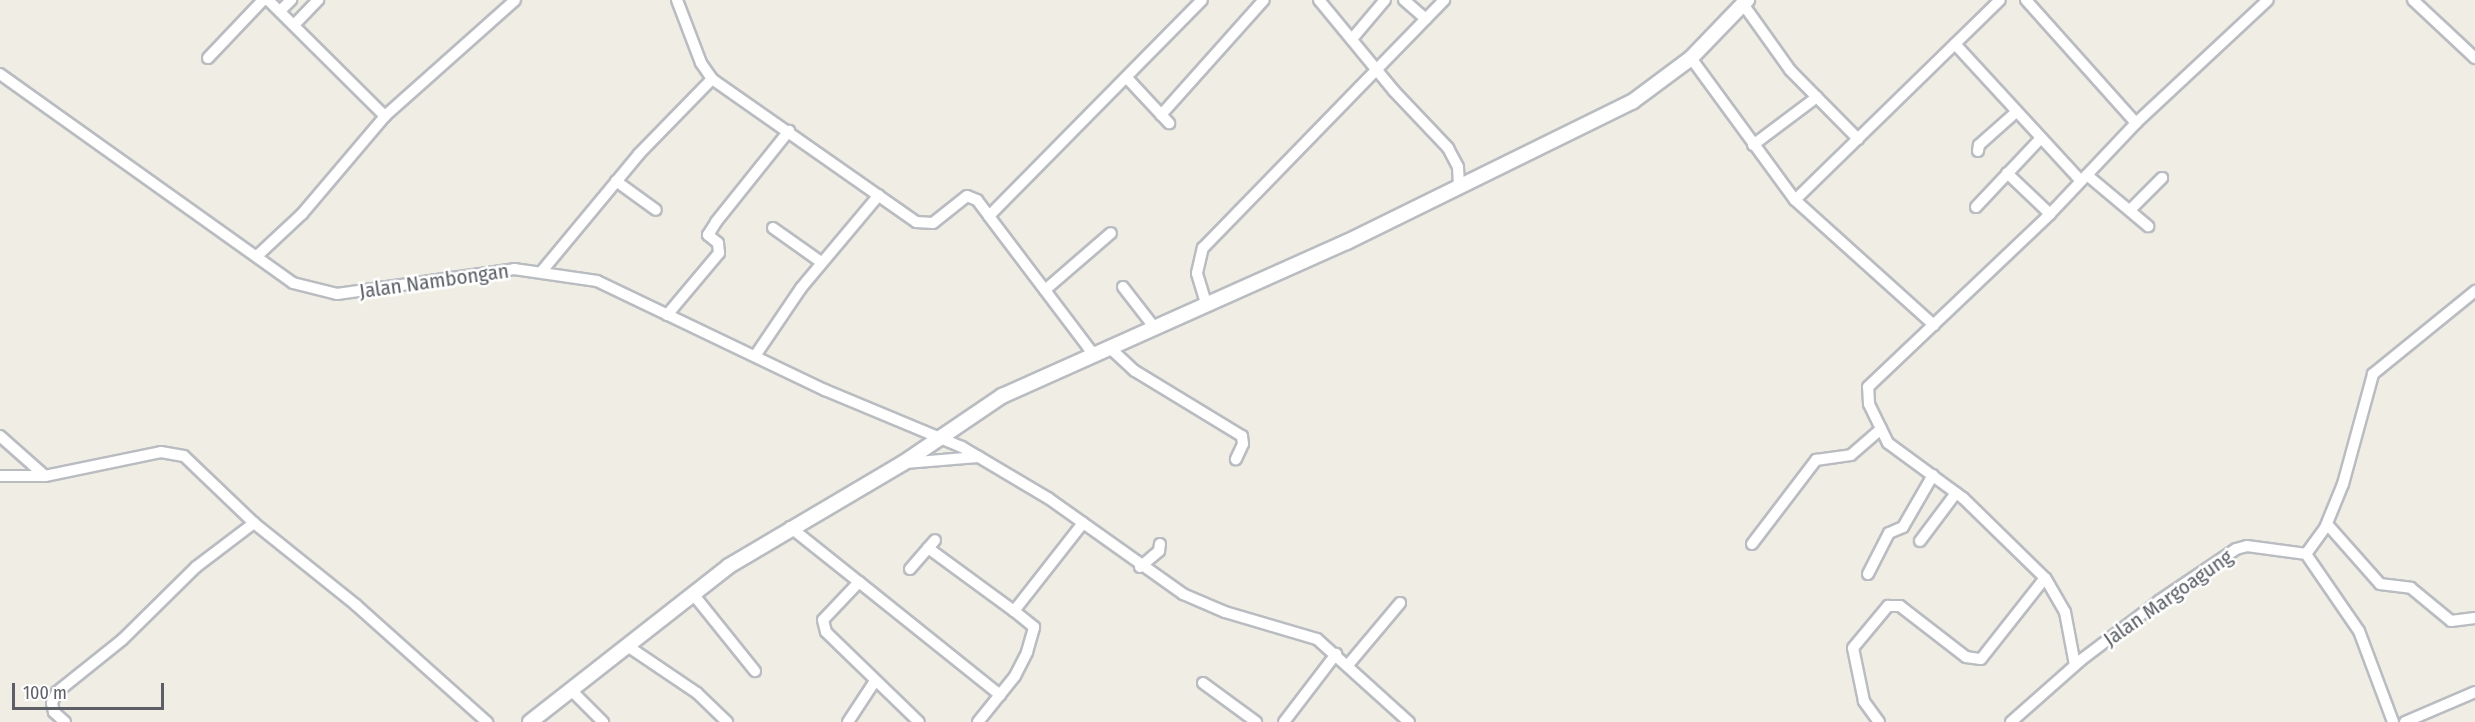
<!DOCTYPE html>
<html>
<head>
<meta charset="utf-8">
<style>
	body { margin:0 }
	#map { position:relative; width:2475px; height:722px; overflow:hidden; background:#f0eee4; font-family:"Fira Sans Condensed",sans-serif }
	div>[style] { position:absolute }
	.roads { filter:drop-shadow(2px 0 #b9bcc1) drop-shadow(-2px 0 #b9bcc1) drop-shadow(0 2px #b9bcc1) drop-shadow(0 -2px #b9bcc1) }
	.minor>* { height:10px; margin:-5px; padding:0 5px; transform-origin:5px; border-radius:5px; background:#fff }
	.tertiary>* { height:14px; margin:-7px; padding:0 7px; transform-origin:7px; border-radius:7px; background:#fff }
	span { translate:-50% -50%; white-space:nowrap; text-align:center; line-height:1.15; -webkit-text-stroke:5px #fff; paint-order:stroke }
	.street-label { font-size:21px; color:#5c6066 }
	.scale { position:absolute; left:12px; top:683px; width:152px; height:27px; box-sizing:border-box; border:3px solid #5c6066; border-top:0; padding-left:8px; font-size:18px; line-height:21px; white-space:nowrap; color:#5c6066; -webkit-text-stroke:4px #fff; paint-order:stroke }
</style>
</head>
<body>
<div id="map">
	<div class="roads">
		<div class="minor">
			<i style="left:268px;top:0;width:165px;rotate:44.8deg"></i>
			<i style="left:677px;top:0;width:67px;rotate:69.1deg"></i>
			<i style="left:701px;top:63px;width:19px;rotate:55deg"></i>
			<i style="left:712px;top:79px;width:249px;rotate:35deg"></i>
			<i style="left:916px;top:222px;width:17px;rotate:3deg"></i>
			<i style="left:933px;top:223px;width:43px;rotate:-38.5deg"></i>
			<i style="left:967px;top:196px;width:11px;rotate:22deg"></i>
			<i style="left:977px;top:200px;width:20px;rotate:53deg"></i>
			<i style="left:1319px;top:0;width:118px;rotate:50.5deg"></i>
			<i style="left:1394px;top:91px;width:79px;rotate:46.5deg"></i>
			<i style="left:1448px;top:148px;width:21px;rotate:62deg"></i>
			<i style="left:1458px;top:167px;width:20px;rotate:87deg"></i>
			<i style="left:1404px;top:0;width:29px;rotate:41deg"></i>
			<i style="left:2026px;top:0;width:165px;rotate:48.2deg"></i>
			<i style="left:2413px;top:0;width:85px;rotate:43.1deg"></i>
			<i style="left:1743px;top:4px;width:81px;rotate:54.5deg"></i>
			<i style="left:1790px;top:70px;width:97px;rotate:45.4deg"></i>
			<i style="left:280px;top:11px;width:16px;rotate:-45deg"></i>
			<i style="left:294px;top:25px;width:35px;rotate:-46deg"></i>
			<i style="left:1352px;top:39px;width:51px;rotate:-49.8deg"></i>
			<i style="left:1955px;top:44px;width:186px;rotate:47.4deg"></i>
			<i style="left:208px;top:58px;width:80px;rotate:-46.5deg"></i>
			<i style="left:1691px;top:58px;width:176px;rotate:53.8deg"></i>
			<i style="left:1795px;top:200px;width:187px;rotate:42deg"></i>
			<i style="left:0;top:74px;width:360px;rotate:35.5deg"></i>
			<i style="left:293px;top:283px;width:45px;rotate:14deg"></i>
			<i style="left:337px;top:294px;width:179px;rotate:-8deg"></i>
			<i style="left:514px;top:269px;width:84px;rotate:8.2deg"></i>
			<i style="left:597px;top:281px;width:253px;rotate:25.6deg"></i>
			<i style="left:825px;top:390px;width:148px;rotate:22.6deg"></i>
			<i style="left:962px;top:447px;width:100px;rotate:30.7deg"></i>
			<i style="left:1048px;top:498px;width:166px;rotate:35.4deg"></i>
			<i style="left:1183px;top:594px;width:46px;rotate:23.2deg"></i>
			<i style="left:1225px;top:612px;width:96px;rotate:16.4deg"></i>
			<i style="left:1317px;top:639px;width:124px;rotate:42.1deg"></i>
			<i style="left:1127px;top:78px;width:62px;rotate:47deg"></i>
			<i style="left:1161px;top:115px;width:154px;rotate:-48.2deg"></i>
			<i style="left:1753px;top:145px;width:80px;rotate:-36.9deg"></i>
			<i style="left:1978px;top:151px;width:6px;rotate:-81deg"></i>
			<i style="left:1979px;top:145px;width:48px;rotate:-41.6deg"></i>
			<i style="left:2007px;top:173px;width:59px;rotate:43.6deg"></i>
			<i style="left:2087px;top:175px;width:80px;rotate:39.9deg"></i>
			<i style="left:616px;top:181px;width:49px;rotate:35.9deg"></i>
			<i style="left:1795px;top:200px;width:286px;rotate:-44.3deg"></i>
			<i style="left:1976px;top:207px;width:95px;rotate:-46.7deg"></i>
			<i style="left:2131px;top:209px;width:44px;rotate:-45deg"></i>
			<i style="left:773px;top:228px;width:59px;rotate:35.3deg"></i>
			<i style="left:257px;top:256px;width:62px;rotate:-43deg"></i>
			<i style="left:302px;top:214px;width:128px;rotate:-49.7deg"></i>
			<i style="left:385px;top:116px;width:174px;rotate:-41.7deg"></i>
			<i style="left:542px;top:271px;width:152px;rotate:-50.3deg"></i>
			<i style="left:639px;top:154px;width:105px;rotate:-45.8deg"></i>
			<i style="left:1123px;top:287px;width:51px;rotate:52.2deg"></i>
			<i style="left:1045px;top:290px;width:87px;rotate:-40.8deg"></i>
			<i style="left:1206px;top:303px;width:31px;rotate:-107deg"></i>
			<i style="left:1197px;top:273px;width:26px;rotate:-77deg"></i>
			<i style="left:1203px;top:248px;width:346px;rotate:-45.8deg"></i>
			<i style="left:667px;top:315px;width:81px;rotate:-50deg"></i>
			<i style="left:719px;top:253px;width:10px;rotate:-96deg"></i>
			<i style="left:718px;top:243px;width:13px;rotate:-141deg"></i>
			<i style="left:708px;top:235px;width:15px;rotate:-58deg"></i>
			<i style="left:716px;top:222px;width:117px;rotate:-51.3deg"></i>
			<i style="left:1110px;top:348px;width:34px;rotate:43deg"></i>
			<i style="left:1135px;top:371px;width:125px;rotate:31.3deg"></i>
			<i style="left:1242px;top:436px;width:8px;rotate:83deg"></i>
			<i style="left:1243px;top:444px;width:17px;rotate:115deg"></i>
			<i style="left:1094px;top:355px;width:174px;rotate:-127.1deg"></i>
			<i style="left:989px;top:216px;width:303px;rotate:-45.4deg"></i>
			<i style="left:755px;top:356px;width:82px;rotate:-55.9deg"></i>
			<i style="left:801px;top:288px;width:121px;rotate:-50deg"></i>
			<i style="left:0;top:436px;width:60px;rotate:41.6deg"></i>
			<i style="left:904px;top:463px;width:75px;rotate:-4.6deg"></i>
			<i style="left:0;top:476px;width:45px"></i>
			<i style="left:45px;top:476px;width:118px;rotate:-11.7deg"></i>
			<i style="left:161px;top:452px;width:23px;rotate:10deg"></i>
			<i style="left:184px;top:456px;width:97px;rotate:43.7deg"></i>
			<i style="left:254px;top:523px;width:131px;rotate:38.8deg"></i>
			<i style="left:356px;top:605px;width:176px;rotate:41.8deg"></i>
			<i style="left:2327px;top:524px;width:80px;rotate:48.5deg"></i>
			<i style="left:2380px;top:584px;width:31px;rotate:7deg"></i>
			<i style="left:2411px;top:588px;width:52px;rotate:39.5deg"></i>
			<i style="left:2451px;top:621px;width:24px;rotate:-7deg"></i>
			<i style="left:790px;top:527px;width:88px;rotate:38.6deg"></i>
			<i style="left:859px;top:582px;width:52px;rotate:133.5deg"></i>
			<i style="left:823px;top:620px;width:12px;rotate:76deg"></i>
			<i style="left:826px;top:632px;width:129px;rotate:44.1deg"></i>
			<i style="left:1920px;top:541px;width:60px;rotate:-53.1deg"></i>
			<i style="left:1752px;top:544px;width:106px;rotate:-52.7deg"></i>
			<i style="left:1816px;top:460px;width:35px;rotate:-8deg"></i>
			<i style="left:1851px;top:455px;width:40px;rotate:-41deg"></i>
			<i style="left:928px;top:548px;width:107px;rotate:36.2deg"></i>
			<i style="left:2306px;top:554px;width:32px;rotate:-54deg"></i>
			<i style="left:2325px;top:528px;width:48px;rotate:-67.8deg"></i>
			<i style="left:2343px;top:484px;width:114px;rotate:-74.7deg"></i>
			<i style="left:2373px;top:374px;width:132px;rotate:-39.1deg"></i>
			<i style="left:1140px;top:567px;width:25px;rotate:-40deg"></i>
			<i style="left:1159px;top:551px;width:7px;rotate:-82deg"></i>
			<i style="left:910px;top:569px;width:38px;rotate:-49deg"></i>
			<i style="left:1868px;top:574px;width:46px;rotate:-62.9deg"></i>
			<i style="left:1889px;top:533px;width:15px;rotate:-23deg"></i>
			<i style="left:1903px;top:527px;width:60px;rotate:-60deg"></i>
			<i style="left:859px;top:582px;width:181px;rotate:38.7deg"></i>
			<i style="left:693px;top:594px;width:99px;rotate:51.2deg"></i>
			<i style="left:626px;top:645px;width:86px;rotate:34.1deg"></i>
			<i style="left:697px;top:693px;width:42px;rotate:44deg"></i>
			<i style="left:1348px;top:665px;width:81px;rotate:-50deg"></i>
			<i style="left:2075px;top:665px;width:54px;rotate:-100.7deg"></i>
			<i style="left:2065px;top:612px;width:39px;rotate:-120deg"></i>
			<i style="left:2045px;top:578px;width:115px;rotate:-135.7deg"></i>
			<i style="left:1963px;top:498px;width:93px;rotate:-143.7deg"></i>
			<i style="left:1888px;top:443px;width:43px;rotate:-116deg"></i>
			<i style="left:1869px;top:404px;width:17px;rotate:-93deg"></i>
			<i style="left:1868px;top:387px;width:251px;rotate:-43.5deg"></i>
			<i style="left:2050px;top:214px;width:125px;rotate:-46.6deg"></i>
			<i style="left:2136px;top:123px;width:180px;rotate:-43deg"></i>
			<i style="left:1203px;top:683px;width:66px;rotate:36.3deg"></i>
			<i style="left:570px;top:689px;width:47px;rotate:45deg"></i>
			<i style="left:65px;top:722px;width:15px;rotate:-138deg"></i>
			<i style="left:54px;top:712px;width:9px;rotate:-103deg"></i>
			<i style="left:52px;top:703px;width:12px;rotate:-66deg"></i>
			<i style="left:57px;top:692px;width:83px;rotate:-38.7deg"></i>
			<i style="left:122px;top:640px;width:104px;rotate:-44.6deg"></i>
			<i style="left:196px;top:567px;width:73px;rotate:-37.2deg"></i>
			<i style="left:848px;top:722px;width:49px;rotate:-56.6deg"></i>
			<i style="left:978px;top:722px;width:59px;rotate:-51.2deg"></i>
			<i style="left:1015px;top:676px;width:27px;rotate:-63deg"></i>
			<i style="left:1027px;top:652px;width:26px;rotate:-74deg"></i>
			<i style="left:1034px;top:627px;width:26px;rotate:-141deg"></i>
			<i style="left:1014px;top:611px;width:112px;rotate:-51.9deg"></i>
			<i style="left:1284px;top:722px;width:86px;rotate:-52.6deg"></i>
			<i style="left:1879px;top:722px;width:26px;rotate:-126deg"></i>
			<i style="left:1864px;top:701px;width:54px;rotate:-101.7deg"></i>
			<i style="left:1853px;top:648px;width:55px;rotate:-50.2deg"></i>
			<i style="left:1888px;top:606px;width:12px"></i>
			<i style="left:1900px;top:606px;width:83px;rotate:37.7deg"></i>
			<i style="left:1966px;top:657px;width:15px;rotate:8deg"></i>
			<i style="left:1981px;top:659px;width:103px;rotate:-51.7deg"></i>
			<i style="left:2011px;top:722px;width:94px;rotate:-41.5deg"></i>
			<i style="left:2081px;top:660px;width:98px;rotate:-37.1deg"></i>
			<i style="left:2159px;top:601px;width:93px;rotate:-34deg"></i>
			<i style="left:2236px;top:549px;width:11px;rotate:-15deg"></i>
			<i style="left:2247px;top:546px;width:60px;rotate:7.7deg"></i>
			<i style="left:2306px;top:554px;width:93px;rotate:55.5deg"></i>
			<i style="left:2359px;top:631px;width:97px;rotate:69.5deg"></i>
			<i style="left:2405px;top:722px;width:76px;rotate:-23.2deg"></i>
		</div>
		<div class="tertiary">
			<i style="left:530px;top:722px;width:253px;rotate:-38.1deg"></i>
			<i style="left:729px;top:566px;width:202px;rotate:-30.6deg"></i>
			<i style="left:903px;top:463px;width:120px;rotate:-34.1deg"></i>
			<i style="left:1002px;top:396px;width:378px;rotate:-24.1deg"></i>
			<i style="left:1347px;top:242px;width:318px;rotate:-26.2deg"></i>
			<i style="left:1632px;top:102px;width:74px;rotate:-36.7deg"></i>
			<i style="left:1691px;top:58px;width:81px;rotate:-46deg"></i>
		</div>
	</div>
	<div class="street-label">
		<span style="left:434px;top:281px;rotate:-8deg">Jalan Nambongan</span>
		<span style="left:2168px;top:598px;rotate:-35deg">Jalan Margoagung</span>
	</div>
	<div class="scale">100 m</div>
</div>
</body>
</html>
